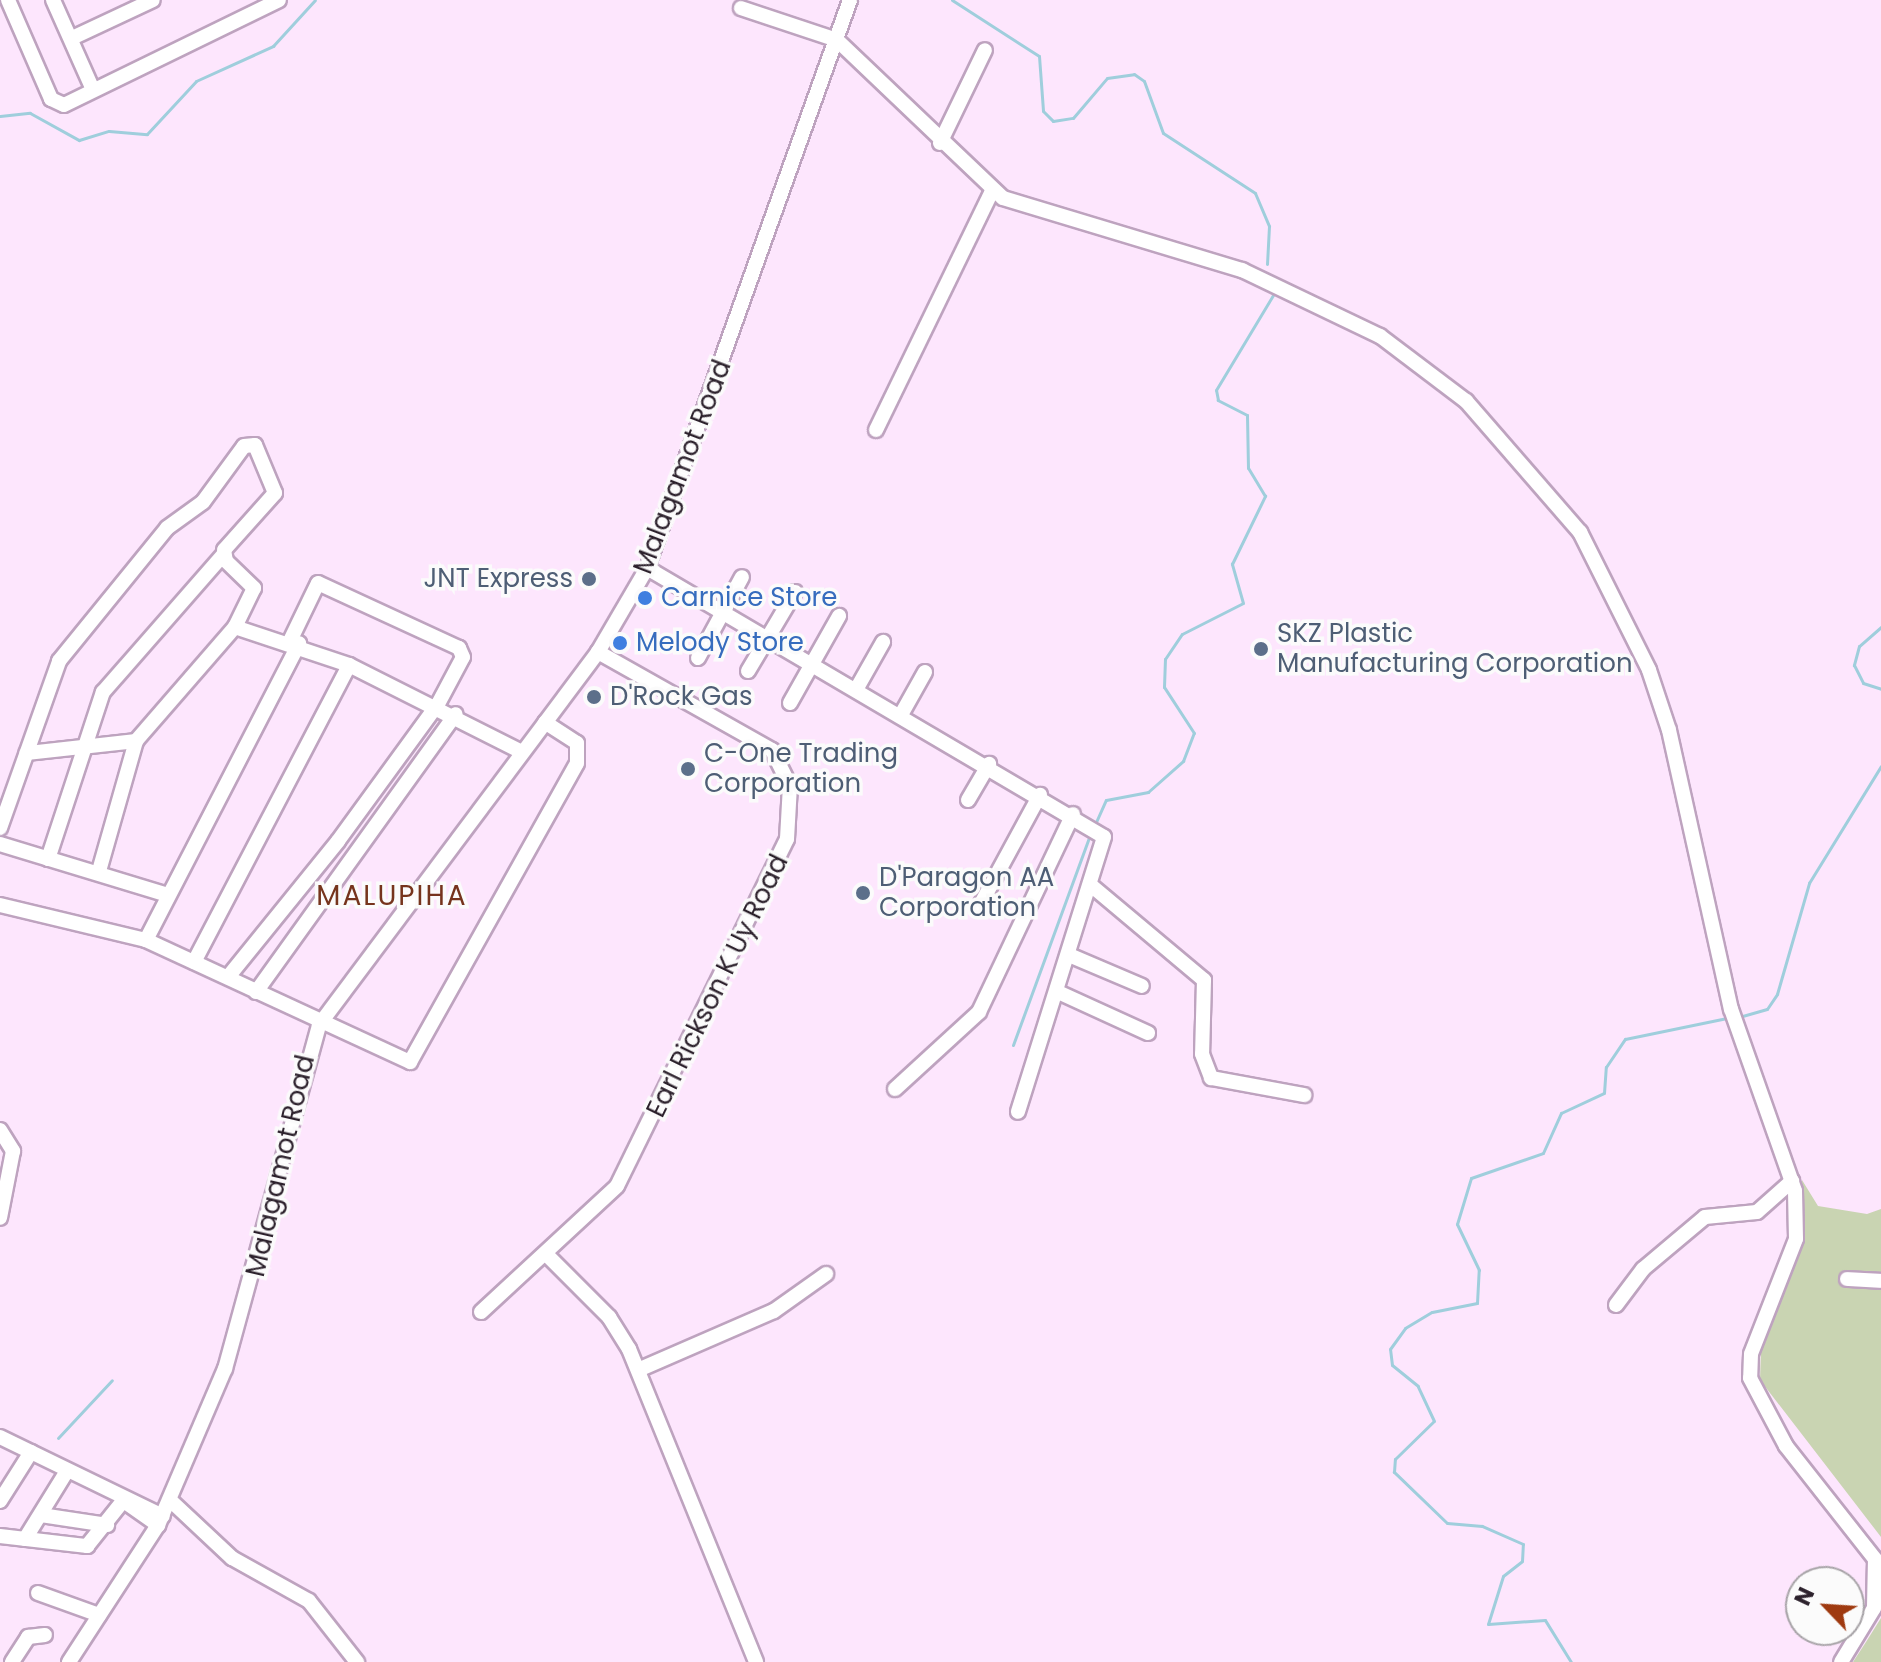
<!DOCTYPE html>
<html>
<head>
<meta charset="utf-8">
<style>
	body { margin:0 }
	#map { position:relative; width:1881px; height:1662px; overflow:hidden; background:#fde6fd; font-family:Poppins,sans-serif }
	div>[style] { position:absolute }
	.green>* { inset:0; background:#c9d4b2 }
	.stream>* { height:3px; margin:-1.5px; padding:0 1.5px; transform-origin:1.5px; border-radius:1.5px; background:#9fcedc }
	.roads { filter:drop-shadow(2px 0 #bea3bf) drop-shadow(-2px 0 #bea3bf) drop-shadow(0 2px #bea3bf) drop-shadow(0 -2px #bea3bf) }
	.minor>* { height:14px; margin:-7px; padding:0 7px; transform-origin:7px; border-radius:7px; background:#fff }
	.dots>* { width:22px; height:22px; translate:-50% -50%; box-sizing:border-box; border:4px solid #fbfbfb; border-radius:50% }
	span { translate:-50% -50%; white-space:nowrap; text-align:center; line-height:1.15; -webkit-text-stroke:7px #fbfbfb; paint-order:stroke }
	.street-label { font-size:26px; color:#2c212c }
	.service-label { font-size:26px; color:#4e5e75 }
	.right { translate:-100% -50%; text-align:right }
	.left { translate:0 -50%; text-align:left }
	.shop-label { font-size:26px; color:#366cbe }
	.neighbourhood-label { font-size:28px; color:#76341d; letter-spacing:2px }
	.north { position:absolute; left:1785px; top:1566px; width:80px; height:80px; box-sizing:border-box; background:#fbfbfb; border:2px solid #a8a4a8; border-radius:50%; rotate:295deg; font-size:22px; font-weight:700; line-height:32px; text-align:center; color:#2c212c }
	.north::after { content:''; display:block; margin:auto; width:28px; height:36px; background:#9f3a10; clip-path:polygon(50% 0,100% 100%,50% 72%,0 100%) }
</style>
</head>
<body>
<div id="map">
	<div class="green">
		<i style="clip-path:polygon(1802px 1180px,1818px 1206px,1867px 1214px,1881px 1209px,1881px 1537px,1760px 1380px,1761px 1348px,1803px 1242px)"></i>
		<i style="clip-path:polygon(1881px 1618px,1881px 1662px,1853px 1662px,1866px 1642px)"></i>
	</div>
	<div class="stream">
		<i style="left:952px;top:0;width:103px;rotate:32.8deg"></i>
		<i style="left:1039px;top:56px;width:55px;rotate:85.8deg"></i>
		<i style="left:1043px;top:111px;width:14px;rotate:45deg"></i>
		<i style="left:1053px;top:121px;width:20px;rotate:-9deg"></i>
		<i style="left:1073px;top:118px;width:52px;rotate:-49.6deg"></i>
		<i style="left:1107px;top:78px;width:27px;rotate:-8deg"></i>
		<i style="left:1134px;top:74px;width:12px;rotate:35deg"></i>
		<i style="left:1144px;top:81px;width:55px;rotate:69.9deg"></i>
		<i style="left:1163px;top:133px;width:110px;rotate:33.1deg"></i>
		<i style="left:1255px;top:193px;width:36px;rotate:67deg"></i>
		<i style="left:1269px;top:226px;width:38px;rotate:93deg"></i>
		<i style="left:0;top:116px;width:30px;rotate:-6deg"></i>
		<i style="left:30px;top:113px;width:56px;rotate:28.9deg"></i>
		<i style="left:79px;top:140px;width:31px;rotate:-17deg"></i>
		<i style="left:109px;top:131px;width:38px;rotate:5deg"></i>
		<i style="left:147px;top:134px;width:72px;rotate:-47.2deg"></i>
		<i style="left:196px;top:81px;width:85px;rotate:-24.4deg"></i>
		<i style="left:273px;top:46px;width:62px;rotate:-47.6deg"></i>
		<i style="left:1881px;top:627px;width:29px;rotate:139deg"></i>
		<i style="left:1859px;top:646px;width:20px;rotate:105deg"></i>
		<i style="left:1854px;top:665px;width:20px;rotate:63deg"></i>
		<i style="left:1863px;top:683px;width:19px;rotate:18deg"></i>
		<i style="left:1096px;top:822px;width:24px;rotate:-66deg"></i>
		<i style="left:1106px;top:800px;width:43px;rotate:-10.8deg"></i>
		<i style="left:1148px;top:792px;width:47px;rotate:-41.5deg"></i>
		<i style="left:1183px;top:761px;width:30px;rotate:-69deg"></i>
		<i style="left:1194px;top:733px;width:55px;rotate:-123.1deg"></i>
		<i style="left:1164px;top:687px;width:28px;rotate:-88deg"></i>
		<i style="left:1165px;top:659px;width:30px;rotate:-56deg"></i>
		<i style="left:1182px;top:634px;width:68px;rotate:-26.9deg"></i>
		<i style="left:1243px;top:603px;width:41px;rotate:-105.8deg"></i>
		<i style="left:1232px;top:564px;width:76px;rotate:-64.1deg"></i>
		<i style="left:1265px;top:496px;width:33px;rotate:-121deg"></i>
		<i style="left:1248px;top:468px;width:53px;rotate:-91.1deg"></i>
		<i style="left:1247px;top:415px;width:33px;rotate:-153deg"></i>
		<i style="left:1218px;top:400px;width:10px;rotate:-101deg"></i>
		<i style="left:1216px;top:390px;width:114px;rotate:-59deg"></i>
		<i style="left:1739px;top:1017px;width:29px;rotate:-16deg"></i>
		<i style="left:1767px;top:1009px;width:18px;rotate:-56deg"></i>
		<i style="left:1777px;top:994px;width:116px;rotate:-73.9deg"></i>
		<i style="left:1809px;top:883px;width:137px;rotate:-58.4deg"></i>
		<i style="left:1013px;top:1045px;width:224px;rotate:-69.9deg"></i>
		<i style="left:58px;top:1438px;width:79px;rotate:-47deg"></i>
		<i style="left:1571px;top:1662px;width:49px;rotate:-121.8deg"></i>
		<i style="left:1545px;top:1620px;width:57px;rotate:176deg"></i>
		<i style="left:1488px;top:1624px;width:50px;rotate:-72.6deg"></i>
		<i style="left:1503px;top:1576px;width:24px;rotate:-38deg"></i>
		<i style="left:1522px;top:1561px;width:17px;rotate:-87deg"></i>
		<i style="left:1523px;top:1544px;width:45px;rotate:-156.3deg"></i>
		<i style="left:1482px;top:1526px;width:35px;rotate:-175deg"></i>
		<i style="left:1447px;top:1523px;width:74px;rotate:-136.1deg"></i>
		<i style="left:1394px;top:1472px;width:13px;rotate:-86deg"></i>
		<i style="left:1395px;top:1459px;width:54px;rotate:-44.3deg"></i>
		<i style="left:1434px;top:1421px;width:38px;rotate:-115deg"></i>
		<i style="left:1418px;top:1386px;width:33px;rotate:-141deg"></i>
		<i style="left:1392px;top:1365px;width:16px;rotate:-97deg"></i>
		<i style="left:1390px;top:1349px;width:26px;rotate:-54deg"></i>
		<i style="left:1405px;top:1328px;width:31px;rotate:-31deg"></i>
		<i style="left:1432px;top:1312px;width:46px;rotate:-11.3deg"></i>
		<i style="left:1477px;top:1303px;width:33px;rotate:-87deg"></i>
		<i style="left:1479px;top:1270px;width:51px;rotate:-115.6deg"></i>
		<i style="left:1457px;top:1224px;width:48px;rotate:-73.1deg"></i>
		<i style="left:1471px;top:1178px;width:76px;rotate:-19.1deg"></i>
		<i style="left:1543px;top:1153px;width:44px;rotate:-65.8deg"></i>
		<i style="left:1561px;top:1113px;width:47px;rotate:-24.9deg"></i>
		<i style="left:1604px;top:1093px;width:26px;rotate:-86deg"></i>
		<i style="left:1606px;top:1067px;width:34px;rotate:-56deg"></i>
		<i style="left:1625px;top:1039px;width:104px;rotate:-11.6deg"></i>
	</div>
	<div class="roads">
		<div class="minor">
			<i style="left:8px;top:0;width:108px;rotate:66.5deg"></i>
			<i style="left:51px;top:99px;width:14px;rotate:25deg"></i>
			<i style="left:64px;top:105px;width:239px;rotate:-26deg"></i>
			<i style="left:53px;top:0;width:98px;rotate:66deg"></i>
			<i style="left:741px;top:8px;width:101px;rotate:18.4deg"></i>
			<i style="left:837px;top:40px;width:229px;rotate:43.6deg"></i>
			<i style="left:1003px;top:198px;width:250px;rotate:16.8deg"></i>
			<i style="left:1242px;top:270px;width:153px;rotate:25.6deg"></i>
			<i style="left:1380px;top:336px;width:108px;rotate:37.1deg"></i>
			<i style="left:1466px;top:401px;width:174px;rotate:49deg"></i>
			<i style="left:1580px;top:532px;width:154px;rotate:63.4deg"></i>
			<i style="left:1649px;top:670px;width:63px;rotate:71.6deg"></i>
			<i style="left:1669px;top:730px;width:286px;rotate:77.5deg"></i>
			<i style="left:1731px;top:1009px;width:193px;rotate:70.6deg"></i>
			<i style="left:1795px;top:1191px;width:48px;rotate:88.8deg"></i>
			<i style="left:1796px;top:1239px;width:123px;rotate:111.4deg"></i>
			<i style="left:1751px;top:1354px;width:24px;rotate:92deg"></i>
			<i style="left:1750px;top:1378px;width:77px;rotate:62.1deg"></i>
			<i style="left:1786px;top:1446px;width:144px;rotate:51.8deg"></i>
			<i style="left:1875px;top:1559px;width:49px;rotate:91.2deg"></i>
			<i style="left:1874px;top:1608px;width:63px;rotate:121.4deg"></i>
			<i style="left:72px;top:38px;width:89px;rotate:-25.1deg"></i>
			<i style="left:940px;top:143px;width:103px;rotate:-64.2deg"></i>
			<i style="left:876px;top:430px;width:266px;rotate:-64.1deg"></i>
			<i style="left:647px;top:568px;width:530px;rotate:30.48deg"></i>
			<i style="left:1104px;top:837px;width:288px;rotate:107.4deg"></i>
			<i style="left:235px;top:627px;width:120px;rotate:18.4deg"></i>
			<i style="left:698px;top:658px;width:92px;rotate:-61.5deg"></i>
			<i style="left:748px;top:671px;width:92px;rotate:-59.3deg"></i>
			<i style="left:857px;top:688px;width:53px;rotate:-60.5deg"></i>
			<i style="left:790px;top:703px;width:100px;rotate:-60.6deg"></i>
			<i style="left:902px;top:713px;width:47px;rotate:-60.7deg"></i>
			<i style="left:968px;top:800px;width:42px;rotate:-59.7deg"></i>
			<i style="left:0;top:828px;width:177px;rotate:-70.5deg"></i>
			<i style="left:59px;top:661px;width:171px;rotate:-50.9deg"></i>
			<i style="left:167px;top:528px;width:44px;rotate:-35.8deg"></i>
			<i style="left:203px;top:502px;width:69px;rotate:-53.8deg"></i>
			<i style="left:244px;top:446px;width:11px;rotate:-5deg"></i>
			<i style="left:255px;top:445px;width:52px;rotate:67.4deg"></i>
			<i style="left:275px;top:493px;width:76px;rotate:131.8deg"></i>
			<i style="left:224px;top:550px;width:11px;rotate:80deg"></i>
			<i style="left:226px;top:561px;width:39px;rotate:44deg"></i>
			<i style="left:254px;top:588px;width:43px;rotate:116deg"></i>
			<i style="left:235px;top:627px;width:151px;rotate:131deg"></i>
			<i style="left:136px;top:741px;width:110px;rotate:173.7deg"></i>
			<i style="left:0;top:844px;width:172px;rotate:16.9deg"></i>
			<i style="left:48px;top:859px;width:176px;rotate:-71.8deg"></i>
			<i style="left:103px;top:692px;width:182px;rotate:-48.8deg"></i>
			<i style="left:99px;top:871px;width:135px;rotate:-74.1deg"></i>
			<i style="left:1093px;top:887px;width:145px;rotate:40deg"></i>
			<i style="left:1204px;top:980px;width:74px;rotate:91.5deg"></i>
			<i style="left:1202px;top:1054px;width:26px;rotate:69deg"></i>
			<i style="left:1211px;top:1078px;width:95px;rotate:10.4deg"></i>
			<i style="left:0;top:905px;width:150px;rotate:13.5deg"></i>
			<i style="left:146px;top:940px;width:291px;rotate:24.8deg"></i>
			<i style="left:410px;top:1062px;width:342px;rotate:-60.8deg"></i>
			<i style="left:577px;top:763px;width:20px;rotate:-90deg"></i>
			<i style="left:577px;top:743px;width:38px;rotate:-147deg"></i>
			<i style="left:978px;top:909px;width:130px;rotate:-61.5deg"></i>
			<i style="left:146px;top:940px;width:334px;rotate:-62.7deg"></i>
			<i style="left:1069px;top:955px;width:79px;rotate:23deg"></i>
			<i style="left:194px;top:962px;width:335px;rotate:-62.4deg"></i>
			<i style="left:349px;top:665px;width:194px;rotate:26.7deg"></i>
			<i style="left:228px;top:977px;width:175px;rotate:-51deg"></i>
			<i style="left:338px;top:841px;width:170px;rotate:-53.9deg"></i>
			<i style="left:438px;top:704px;width:53px;rotate:-62deg"></i>
			<i style="left:463px;top:657px;width:10px;rotate:-114deg"></i>
			<i style="left:459px;top:648px;width:155px;rotate:-155.3deg"></i>
			<i style="left:318px;top:583px;width:64px;rotate:115.8deg"></i>
			<i style="left:256px;top:992px;width:342px;rotate:-54.3deg"></i>
			<i style="left:1058px;top:992px;width:99px;rotate:24.5deg"></i>
			<i style="left:895px;top:1089px;width:114px;rotate:-42.5deg"></i>
			<i style="left:979px;top:1012px;width:219px;rotate:-64.6deg"></i>
			<i style="left:0;top:1130px;width:25px;rotate:58deg"></i>
			<i style="left:13px;top:1151px;width:68px;rotate:101deg"></i>
			<i style="left:547px;top:1255px;width:88px;rotate:45deg"></i>
			<i style="left:609px;top:1317px;width:38px;rotate:58deg"></i>
			<i style="left:629px;top:1349px;width:338px;rotate:67.9deg"></i>
			<i style="left:1847px;top:1279px;width:34px;rotate:3deg"></i>
			<i style="left:1616px;top:1305px;width:45px;rotate:-53.1deg"></i>
			<i style="left:1643px;top:1269px;width:81px;rotate:-40deg"></i>
			<i style="left:1705px;top:1217px;width:52px;rotate:-5.5deg"></i>
			<i style="left:1757px;top:1212px;width:47px;rotate:-41.5deg"></i>
			<i style="left:481px;top:1312px;width:185px;rotate:-42.8deg"></i>
			<i style="left:617px;top:1186px;width:386px;rotate:-63.9deg"></i>
			<i style="left:787px;top:839px;width:53px;rotate:-86.8deg"></i>
			<i style="left:790px;top:786px;width:40px;rotate:-116.6deg"></i>
			<i style="left:772px;top:750px;width:200px;rotate:-150.6deg"></i>
			<i style="left:638px;top:1370px;width:148px;rotate:-23.5deg"></i>
			<i style="left:774px;top:1311px;width:64px;rotate:-35.4deg"></i>
			<i style="left:0;top:1437px;width:181px;rotate:25.9deg"></i>
			<i style="left:170px;top:1500px;width:85px;rotate:43.1deg"></i>
			<i style="left:232px;top:1558px;width:88px;rotate:29.2deg"></i>
			<i style="left:309px;top:1601px;width:78px;rotate:51.8deg"></i>
			<i style="left:0;top:1501px;width:58px;rotate:-57.7deg"></i>
			<i style="left:128px;top:1504px;width:37px;rotate:35deg"></i>
			<i style="left:41px;top:1515px;width:67px;rotate:8.6deg"></i>
			<i style="left:0;top:1536px;width:88px;rotate:6.6deg"></i>
			<i style="left:87px;top:1546px;width:58px;rotate:-51.3deg"></i>
			<i style="left:25px;top:1539px;width:80px;rotate:-58.3deg"></i>
			<i style="left:38px;top:1593px;width:65px;rotate:19.8deg"></i>
			<i style="left:12px;top:1662px;width:30px;rotate:-57deg"></i>
			<i style="left:28px;top:1637px;width:17px;rotate:-7deg"></i>
			<i style="left:69px;top:1662px;width:163px;rotate:-57deg"></i>
			<i style="left:158px;top:1525px;width:170px;rotate:-66.8deg"></i>
			<i style="left:225px;top:1369px;width:357px;rotate:-74.7deg"></i>
			<i style="left:319px;top:1025px;width:466px;rotate:-53.2deg"></i>
			<i style="left:598px;top:652px;width:97px;rotate:-59.7deg"></i>
			<i style="left:647px;top:568px;width:603px;rotate:-70.33deg"></i>
		</div>
	</div>
	<div class="dots">
		<i style="left:589px;top:579px;background:#5c6f8a"></i>
		<i style="left:645px;top:598px;background:#3f7fe0"></i>
		<i style="left:620px;top:643px;background:#3f7fe0"></i>
		<i style="left:1261px;top:649px;background:#5c6f8a"></i>
		<i style="left:594px;top:697px;background:#5c6f8a"></i>
		<i style="left:688px;top:769px;background:#5c6f8a"></i>
		<i style="left:863px;top:893px;background:#5c6f8a"></i>
	</div>
	<div class="street-label">
		<span style="left:683px;top:467px;rotate:-69deg">Malagamot Road</span>
		<span style="left:718px;top:986px;rotate:-64deg">Earl Rickson K Uy Road</span>
		<span style="left:281px;top:1166px;rotate:-77deg">Malagamot Road</span>
	</div>
	<div class="service-label">
		<span class="right" style="left:573px;top:579px">JNT Express</span>
		<span class="left" style="left:1277px;top:649px">SKZ Plastic<br>Manufacturing Corporation</span>
		<span class="left" style="left:610px;top:697px">D'Rock Gas</span>
		<span class="left" style="left:704px;top:769px">C-One Trading<br>Corporation</span>
		<span class="left" style="left:879px;top:893px">D'Paragon AA<br>Corporation</span>
	</div>
	<div class="shop-label">
		<span class="left" style="left:661px;top:598px">Carnice Store</span>
		<span class="left" style="left:636px;top:643px">Melody Store</span>
	</div>
	<div class="neighbourhood-label">
		<span style="left:392px;top:896px">MALUPIHA</span>
	</div>
	<div class="north">N</div>
</div>
</body>
</html>
